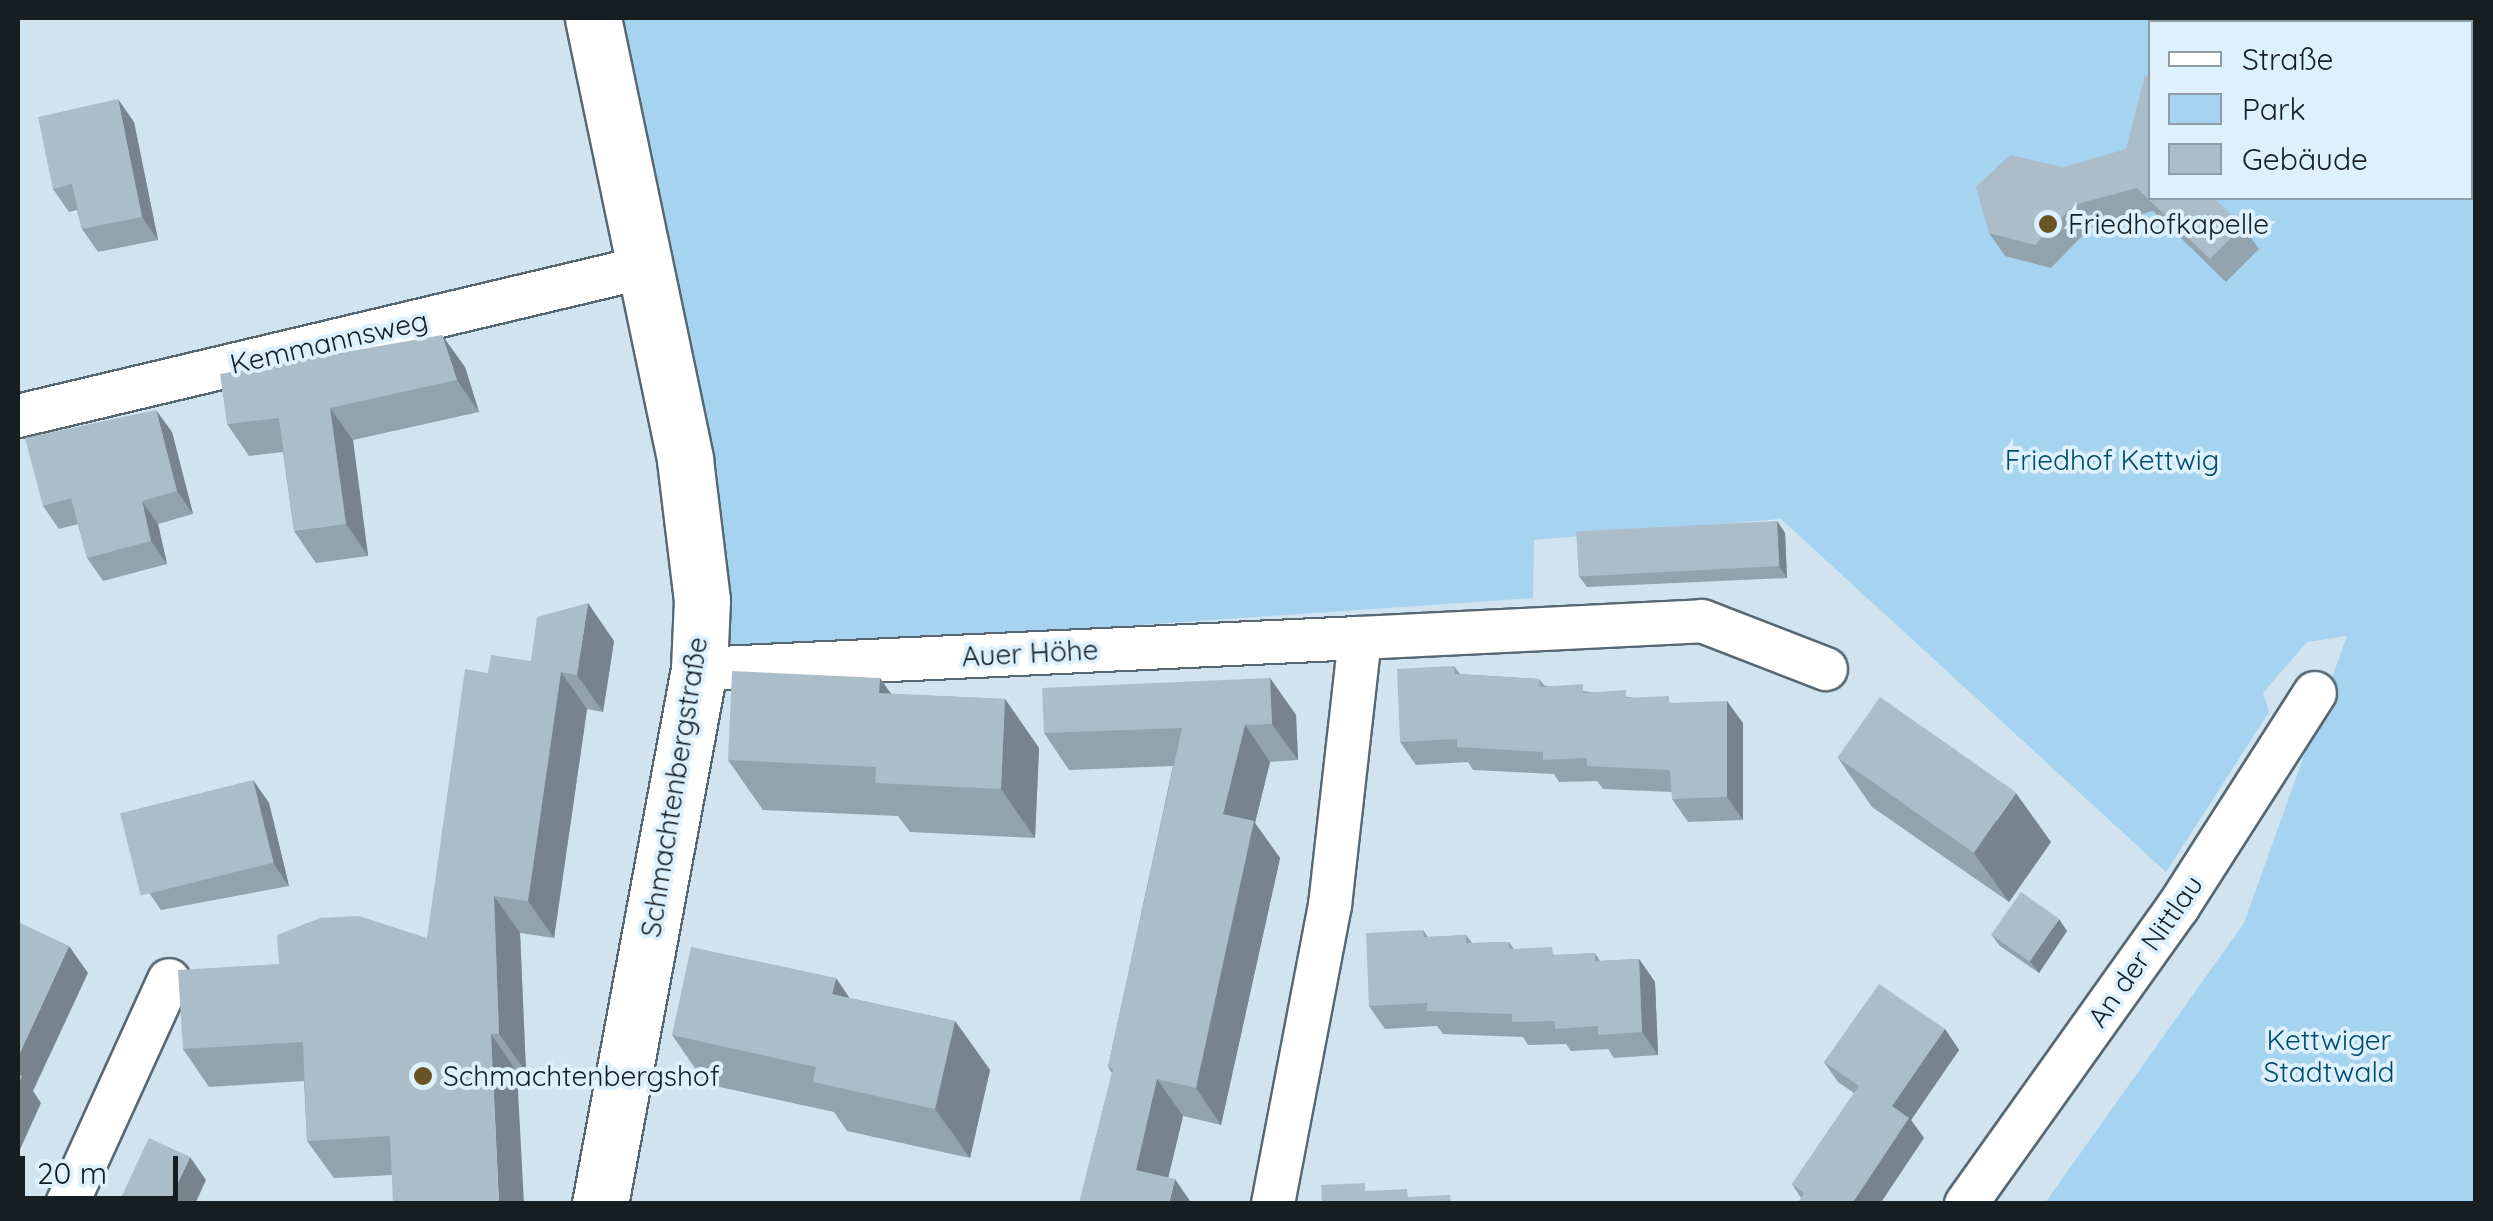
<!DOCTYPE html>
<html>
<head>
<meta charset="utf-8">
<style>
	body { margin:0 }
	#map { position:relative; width:2493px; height:1221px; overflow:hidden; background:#d0e3ef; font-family:Quicksand,sans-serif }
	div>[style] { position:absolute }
	.green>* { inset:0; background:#a5d3f0 }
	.roads { filter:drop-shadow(2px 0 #576873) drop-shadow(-2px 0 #576873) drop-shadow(0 2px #576873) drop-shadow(0 -2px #576873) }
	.street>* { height:42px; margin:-21px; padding:0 21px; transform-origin:21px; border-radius:21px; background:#fff }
	.secondary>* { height:55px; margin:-27.5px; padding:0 27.5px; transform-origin:27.5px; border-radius:27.5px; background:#fff }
	.wall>* { inset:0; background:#93a3ad }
	.shaded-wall>* { inset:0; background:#78848d }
	.building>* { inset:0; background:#abbdc9; transform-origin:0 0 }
	.dots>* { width:28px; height:28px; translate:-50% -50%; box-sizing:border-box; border:5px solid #ddf0fd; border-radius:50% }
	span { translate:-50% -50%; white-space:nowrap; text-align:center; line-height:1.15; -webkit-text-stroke:8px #ddf0fd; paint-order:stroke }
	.poi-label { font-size:28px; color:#171e22 }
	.left { translate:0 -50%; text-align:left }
	.street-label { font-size:28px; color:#171e22 }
	.park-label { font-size:28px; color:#014c6d }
	.frame { position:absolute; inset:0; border:20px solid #171e22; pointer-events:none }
	.legend { position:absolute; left:2148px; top:20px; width:325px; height:180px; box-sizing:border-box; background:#ddf0fd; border:2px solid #8e9ca5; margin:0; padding:12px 18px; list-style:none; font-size:30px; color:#171e22 }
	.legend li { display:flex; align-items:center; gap:20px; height:50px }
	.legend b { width:50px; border:2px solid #8e9ca5 }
	.scale { position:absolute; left:20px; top:1156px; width:158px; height:45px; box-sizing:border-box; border:5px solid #171e22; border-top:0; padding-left:12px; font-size:30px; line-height:35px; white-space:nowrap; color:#171e22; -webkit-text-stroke:8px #ddf0fd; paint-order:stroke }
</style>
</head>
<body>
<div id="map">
	<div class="green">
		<i style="clip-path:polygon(evenodd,609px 18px,2475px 18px,2475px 1203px,2045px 1203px,2244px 923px,2347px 636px,2307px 642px,2263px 693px,2269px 712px,2166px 872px,1781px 519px,1534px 540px,1533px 598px,715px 654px,609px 18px,2150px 22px,2470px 22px,2470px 198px,2150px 198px,2150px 22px)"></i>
	</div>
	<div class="roads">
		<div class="street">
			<i style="left:18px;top:416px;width:640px;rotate:-13.36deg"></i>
			<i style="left:1360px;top:638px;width:342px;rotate:-2.8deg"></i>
			<i style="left:1702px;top:621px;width:133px;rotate:21.2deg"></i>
			<i style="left:699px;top:669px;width:662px;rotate:-2.69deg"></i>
			<i style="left:1360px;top:638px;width:269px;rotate:96.4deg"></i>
			<i style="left:1330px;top:905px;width:304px;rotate:100.8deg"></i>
			<i style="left:67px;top:1204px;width:246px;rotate:-65.5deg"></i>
			<i style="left:1966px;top:1204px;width:365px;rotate:-54.5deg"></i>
			<i style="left:2178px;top:907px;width:254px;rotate:-57.4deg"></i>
		</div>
		<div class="secondary">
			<i style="left:593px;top:18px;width:451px;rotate:78.2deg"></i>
			<i style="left:685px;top:460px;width:141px;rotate:83.1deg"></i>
			<i style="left:702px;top:600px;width:69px;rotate:92.5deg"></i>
			<i style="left:699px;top:669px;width:544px;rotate:100.48deg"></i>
		</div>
	</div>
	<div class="wall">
		<i style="clip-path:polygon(134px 122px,158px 240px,98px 252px,82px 229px,77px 210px,69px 212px,53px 189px)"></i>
		<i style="clip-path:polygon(2126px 149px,2150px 198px,2243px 226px,2259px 249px,2226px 282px,2153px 211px,2090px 228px,2051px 268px,2005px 256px,1989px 233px)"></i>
		<i style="clip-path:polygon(465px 367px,479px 412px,353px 440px,368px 556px,316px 563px,294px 531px,283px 452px,249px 456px,227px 424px)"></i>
		<i style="clip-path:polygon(172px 432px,193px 514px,158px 524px,167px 564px,103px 581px,87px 558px,78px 524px,59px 529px,43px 506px)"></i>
		<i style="clip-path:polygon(1777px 521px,1785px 533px,1787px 578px,1587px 587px,1578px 575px)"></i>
		<i style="clip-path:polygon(614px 641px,603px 712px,587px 709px,554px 938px,520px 933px,526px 1072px,517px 1072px,392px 1175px,334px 1178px,307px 1141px,304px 1081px,209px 1087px,183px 1049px,279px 964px,427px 938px,488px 673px)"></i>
		<i style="clip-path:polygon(1454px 666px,1460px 674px,1539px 679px,1545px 686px,1674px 703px,1743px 723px,1743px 820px,1688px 822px,1672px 799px,1672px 792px,1603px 789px,1597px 781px,1559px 782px,1554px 774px,1473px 770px,1468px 762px,1416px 765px,1400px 742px)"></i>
		<i style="clip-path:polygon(880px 678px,891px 694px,1005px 699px,1039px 748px,1035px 838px,910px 832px,898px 816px,763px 810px,728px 760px)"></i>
		<i style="clip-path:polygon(1270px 678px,1296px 715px,1298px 760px,1270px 762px,1255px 823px,1280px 858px,1221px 1125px,1183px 1116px,1168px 1178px,1079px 1204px,1112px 1073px,1108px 1067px,1173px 766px,1069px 770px,1044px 733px)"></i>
		<i style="clip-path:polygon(1838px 758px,2051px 842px,2009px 902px,1872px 807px)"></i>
		<i style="clip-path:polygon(253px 780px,269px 803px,289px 886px,161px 910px,145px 887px)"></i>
		<i style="clip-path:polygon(1423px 930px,1428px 937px,1466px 935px,1472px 943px,1509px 942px,1514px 949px,1557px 955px,1595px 953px,1600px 961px,1639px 959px,1655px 982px,1658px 1055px,1614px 1058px,1608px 1049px,1571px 1051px,1566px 1044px,1528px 1045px,1523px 1037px,1443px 1034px,1437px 1026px,1385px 1029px,1369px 1006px)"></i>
		<i style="clip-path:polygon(2067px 931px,2039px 973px,2000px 946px,1991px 934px)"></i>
		<i style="clip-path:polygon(849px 998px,955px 1021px,990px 1070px,970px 1158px,847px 1131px,834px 1112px,706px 1084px,672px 1035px)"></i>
		<i style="clip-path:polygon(1945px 1029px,1959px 1050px,1911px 1120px,1924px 1138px,1801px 1198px,1792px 1184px,1854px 1093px,1838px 1082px,1824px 1062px)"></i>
	</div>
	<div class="shaded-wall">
		<i style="clip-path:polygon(118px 99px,134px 122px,158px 240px,142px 217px)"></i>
		<i style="clip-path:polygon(442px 335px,465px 367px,479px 412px,457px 380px)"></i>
		<i style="clip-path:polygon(330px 408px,353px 440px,368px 556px,346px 524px)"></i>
		<i style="clip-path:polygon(156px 410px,172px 432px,193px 514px,177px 491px)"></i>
		<i style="clip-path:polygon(142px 501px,158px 524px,167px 564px,151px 541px)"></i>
		<i style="clip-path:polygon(1777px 521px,1785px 533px,1787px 578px,1779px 566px)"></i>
		<i style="clip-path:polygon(588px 603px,614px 641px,603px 712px,577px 675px)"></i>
		<i style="clip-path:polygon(561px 672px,587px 709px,554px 938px,528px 901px)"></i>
		<i style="clip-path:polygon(880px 678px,914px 727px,879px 693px)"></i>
		<i style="clip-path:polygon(1270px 678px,1296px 715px,1298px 760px,1272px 724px)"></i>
		<i style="clip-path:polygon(1005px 699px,1039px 748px,1035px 838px,1001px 789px)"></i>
		<i style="clip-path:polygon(1727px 701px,1743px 723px,1743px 820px,1727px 797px)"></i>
		<i style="clip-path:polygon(1245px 725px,1270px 762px,1255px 823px,1280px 858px,1221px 1125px,1196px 1088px,1223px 814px)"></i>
		<i style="clip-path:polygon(253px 780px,269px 803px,289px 886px,273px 863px)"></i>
		<i style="clip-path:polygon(2016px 793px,2051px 842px,2009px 902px,1974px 853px)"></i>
		<i style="clip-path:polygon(494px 896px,520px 933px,526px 1072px,499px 1034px)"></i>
		<i style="clip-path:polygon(2059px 919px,2067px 931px,2039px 973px,2030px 961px)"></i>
		<i style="clip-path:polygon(69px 946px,88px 973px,33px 1091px,41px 1103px,18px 1154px,18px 1057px)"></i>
		<i style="clip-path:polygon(1639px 959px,1655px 982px,1658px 1055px,1642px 1032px)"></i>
		<i style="clip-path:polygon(836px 978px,870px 1028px,832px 994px)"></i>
		<i style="clip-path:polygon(955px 1021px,990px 1070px,970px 1158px,935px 1109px)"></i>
		<i style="clip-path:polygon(1945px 1029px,1959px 1050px,1911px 1120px,1924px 1138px,1880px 1204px,1852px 1204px,1892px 1106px)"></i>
		<i style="clip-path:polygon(491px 1034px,517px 1072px,524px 1204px,499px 1204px)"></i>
		<i style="clip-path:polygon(1157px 1079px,1183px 1116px,1162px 1204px,1136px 1170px)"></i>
		<i style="clip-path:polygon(190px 1157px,206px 1180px,195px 1204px,168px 1204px)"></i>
		<i style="clip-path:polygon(1175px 1179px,1192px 1204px,1169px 1204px)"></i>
	</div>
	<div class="building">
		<i style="clip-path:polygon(2145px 75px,2150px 76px,2150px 198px,2214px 198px,2243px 226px,2210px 259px,2137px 188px,2074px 205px,2035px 245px,1989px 233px,1976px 187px,2010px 155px,2064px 167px,2126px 149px)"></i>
		<i style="clip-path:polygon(118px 99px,142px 217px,82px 229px,72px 184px,53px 189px,38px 117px)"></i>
		<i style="clip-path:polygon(442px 335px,457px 380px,330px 408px,346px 524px,294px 531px,279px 418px,227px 424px,220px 374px)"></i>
		<i style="clip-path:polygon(156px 410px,177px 491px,142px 501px,151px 541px,87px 558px,71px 498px,43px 506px,25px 438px)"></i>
		<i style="left:1777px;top:521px;width:45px;height:201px;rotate:87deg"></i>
		<i style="clip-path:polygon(588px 603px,577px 675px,561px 672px,528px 901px,494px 896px,499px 1034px,491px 1034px,499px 1204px,393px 1204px,390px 1136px,307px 1141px,303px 1042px,183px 1049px,178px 970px,279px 964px,277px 935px,320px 918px,359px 916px,427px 938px,465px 669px,488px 673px,491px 655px,531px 661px,537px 617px)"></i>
		<i style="clip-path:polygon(1454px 666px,1455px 674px,1539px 679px,1540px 687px,1583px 684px,1583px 693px,1626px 690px,1626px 698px,1669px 696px,1669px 703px,1727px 701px,1727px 797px,1672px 799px,1670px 770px,1587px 766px,1586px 758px,1543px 760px,1543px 752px,1457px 747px,1457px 739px,1400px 742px,1397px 669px)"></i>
		<i style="clip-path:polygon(732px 671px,880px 678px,879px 693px,1005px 699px,1001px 789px,875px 783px,876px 767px,728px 760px)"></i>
		<i style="clip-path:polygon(1270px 678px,1272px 724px,1245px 725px,1223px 814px,1254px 821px,1196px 1088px,1157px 1079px,1136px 1170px,1175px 1179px,1169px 1204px,1079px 1204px,1113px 1069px,1108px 1067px,1182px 728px,1044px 733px,1042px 688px)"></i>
		<i style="left:1880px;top:697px;width:166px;height:74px;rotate:35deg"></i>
		<i style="left:253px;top:780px;width:85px;height:137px;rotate:76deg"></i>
		<i style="left:2021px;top:892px;width:47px;height:52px;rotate:35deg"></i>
		<i style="clip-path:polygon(18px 922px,69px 946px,18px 1057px)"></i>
		<i style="clip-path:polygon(1423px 930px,1424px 937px,1466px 935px,1466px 943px,1509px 942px,1509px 949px,1552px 947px,1553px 955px,1595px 953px,1595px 961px,1639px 959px,1642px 1032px,1598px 1035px,1598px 1026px,1555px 1029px,1555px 1021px,1512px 1022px,1512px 1014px,1427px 1011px,1427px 1003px,1369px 1006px,1366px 933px)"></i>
		<i style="clip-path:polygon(691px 947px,836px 978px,832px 994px,955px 1021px,935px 1109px,813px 1082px,816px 1067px,672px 1035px)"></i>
		<i style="clip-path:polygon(1879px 984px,1945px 1029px,1892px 1106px,1909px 1118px,1852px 1204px,1797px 1204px,1804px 1193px,1792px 1184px,1859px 1086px,1824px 1062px)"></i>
		<i style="clip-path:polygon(18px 1073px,22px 1076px,18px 1086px)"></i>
		<i style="clip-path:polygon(149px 1138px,190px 1157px,168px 1204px,118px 1204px)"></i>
		<i style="clip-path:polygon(1365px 1183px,1365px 1191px,1407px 1189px,1408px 1197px,1450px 1195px,1451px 1202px,1494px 1201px,1494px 1204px,1322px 1204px,1321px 1185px)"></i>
	</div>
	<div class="dots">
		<i style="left:2048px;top:224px;background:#695423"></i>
		<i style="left:423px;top:1076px;background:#695423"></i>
	</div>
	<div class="poi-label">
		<span class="left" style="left:2068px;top:224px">Friedhofkapelle</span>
		<span class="left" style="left:443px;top:1076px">Schmachtenbergshof</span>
	</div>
	<div class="street-label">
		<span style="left:329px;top:342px;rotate:-13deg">Kemmannsweg</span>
		<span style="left:1030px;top:653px;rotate:-3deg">Auer Höhe</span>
		<span style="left:674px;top:787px;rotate:-81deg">Schmachtenbergstraße</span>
		<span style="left:2145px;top:951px;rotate:-55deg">An der Nittlau</span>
	</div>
	<div class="park-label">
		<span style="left:2112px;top:460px">Friedhof Kettwig</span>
		<span style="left:2329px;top:1056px">Kettwiger<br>Stadtwald</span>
	</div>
	<div class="frame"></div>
	<ul class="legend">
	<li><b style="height:12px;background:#fff"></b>Straße</li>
	<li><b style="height:28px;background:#a5d3f0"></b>Park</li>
	<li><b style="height:28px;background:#abbdc9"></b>Gebäude</li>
	</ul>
	<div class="scale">20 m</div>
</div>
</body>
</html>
